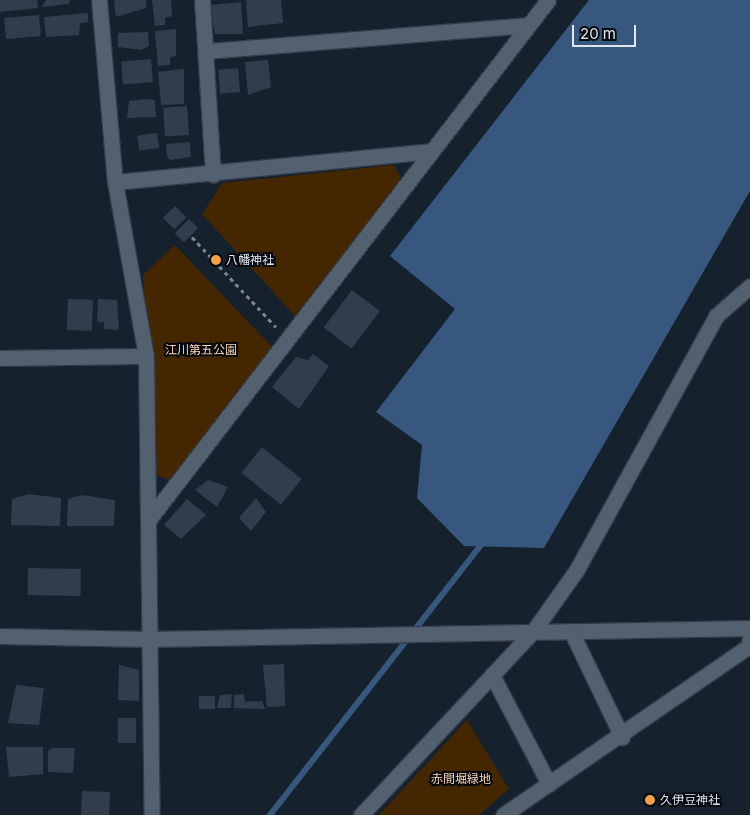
<!DOCTYPE html>
<html>
<head>
<meta charset="utf-8">
<style>
	body { margin:0 }
	#map { position:relative; width:750px; height:815px; overflow:hidden; background:#16212e; font-family:Inter,"Noto Sans JP",sans-serif }
	div>[style] { position:absolute }
	.green>* { inset:0; background:#442600 }
	.water>* { inset:0; background:#37577f }
	.stream>* { height:6px; margin:-3px; padding:0 3px; transform-origin:3px; border-radius:3px; background:#37577f }
	.building>* { inset:0; background:#323d4c; transform-origin:0 0 }
	.path>* { height:3px; margin-top:-1.5px; transform-origin:0; background:repeating-linear-gradient(90deg,#7c8590 0 4px,transparent 0 8px) }
	.roads { filter:drop-shadow(1px 0 #333a46) drop-shadow(-1px 0 #333a46) drop-shadow(0 1px #333a46) drop-shadow(0 -1px #333a46) }
	.minor>* { height:15px; margin:-7.5px; padding:0 7.5px; transform-origin:7.5px; border-radius:7.5px; background:#53606f }
	.dots>* { width:14px; height:14px; translate:-50% -50%; box-sizing:border-box; border:2px solid #060a10; border-radius:50% }
	span { translate:-50% -50%; white-space:nowrap; text-align:center; line-height:1.15; -webkit-text-stroke:4px #060a10; paint-order:stroke }
	.poi-label { font-size:12px; color:#dfe6ef }
	.left { translate:0 -50%; text-align:left }
	.park-label { font-size:12px; color:#fad4b0 }
	.scale { position:absolute; left:572px; top:25px; width:64px; height:22px; box-sizing:border-box; border:2px solid #dfe6ef; border-top:0; padding-left:6px; font-size:15px; line-height:18px; white-space:nowrap; color:#dfe6ef; -webkit-text-stroke:4px #060a10; paint-order:stroke }
</style>
</head>
<body>
<div id="map">
	<div class="green">
		<i style="clip-path:polygon(394px 165px,401px 179px,296px 317px,202px 214px,222px 183px)"></i>
		<i style="clip-path:polygon(175px 245px,272px 347px,170px 480px,154px 474px,143px 275px)"></i>
		<i style="clip-path:polygon(467px 720px,509px 789px,479px 815px,379px 815px)"></i>
	</div>
	<div class="water">
		<i style="clip-path:polygon(589px 0,750px 0,750px 191px,544px 548px,464px 546px,417px 498px,422px 445px,376px 412px,455px 309px,390px 256px)"></i>
	</div>
	<div class="stream">
		<i style="left:270px;top:815px;width:349px;rotate:-52deg"></i>
	</div>
	<div class="building">
		<i style="clip-path:polygon(0 0,37px 0,38px 8px,0 12px)"></i>
		<i style="clip-path:polygon(46px 0,70px 0,69px 4px,42px 7px)"></i>
		<i style="clip-path:polygon(114px 0,146px 0,146px 8px,116px 17px)"></i>
		<i style="clip-path:polygon(152px 0,171px 0,172px 16px,165px 18px,165px 25px,155px 26px)"></i>
		<i style="clip-path:polygon(246px 0,281px 0,283px 23px,248px 27px)"></i>
		<i style="clip-path:polygon(241px 2px,243px 34px,215px 34px,210px 5px)"></i>
		<i style="clip-path:polygon(88px 13px,88px 22px,80px 23px,79px 35px,46px 37px,44px 17px)"></i>
		<i style="left:39px;top:15px;width:21px;height:35px;rotate:85deg"></i>
		<i style="clip-path:polygon(176px 29px,176px 56px,170px 57px,170px 65px,158px 66px,155px 31px)"></i>
		<i style="clip-path:polygon(148px 32px,149px 46px,141px 50px,118px 47px,118px 33px)"></i>
		<i style="left:151px;top:59px;width:23px;height:30px;rotate:85deg"></i>
		<i style="clip-path:polygon(268px 60px,271px 87px,248px 95px,245px 62px)"></i>
		<i style="left:238px;top:68px;width:24px;height:20px;rotate:85deg"></i>
		<i style="clip-path:polygon(184px 69px,184px 104px,161px 105px,158px 72px)"></i>
		<i style="clip-path:polygon(146px 99px,155px 100px,156px 117px,127px 118px,129px 101px)"></i>
		<i style="left:187px;top:106px;width:29px;height:24px;rotate:86deg"></i>
		<i style="left:157px;top:133px;width:15px;height:20px;rotate:82deg"></i>
		<i style="clip-path:polygon(190px 142px,191px 157px,170px 160px,167px 156px,166px 144px)"></i>
		<i style="left:175px;top:206px;width:16px;height:17px;rotate:45deg"></i>
		<i style="left:189px;top:219px;width:13px;height:20px;rotate:45deg"></i>
		<i style="left:352px;top:290px;width:35px;height:47px;rotate:37deg"></i>
		<i style="left:68px;top:299px;width:25px;height:31px;rotate:2deg"></i>
		<i style="clip-path:polygon(98px 299px,117px 300px,119px 330px,104px 329px,104px 322px,97px 322px)"></i>
		<i style="clip-path:polygon(313px 354px,329px 366px,299px 409px,272px 387px,296px 357px,308px 360px)"></i>
		<i style="left:262px;top:447px;width:51px;height:33px;rotate:39deg"></i>
		<i style="clip-path:polygon(208px 480px,228px 487px,217px 507px,195px 490px)"></i>
		<i style="clip-path:polygon(28px 494px,61px 498px,60px 526px,11px 525px,12px 499px)"></i>
		<i style="clip-path:polygon(82px 495px,115px 500px,114px 526px,67px 526px,68px 499px)"></i>
		<i style="clip-path:polygon(256px 498px,266px 512px,251px 531px,239px 518px)"></i>
		<i style="clip-path:polygon(187px 499px,206px 515px,181px 539px,164px 525px)"></i>
		<i style="left:28px;top:568px;width:53px;height:27px;rotate:1deg"></i>
		<i style="clip-path:polygon(284px 664px,285px 706px,267px 707px,263px 665px)"></i>
		<i style="clip-path:polygon(119px 665px,139px 670px,139px 701px,118px 700px)"></i>
		<i style="clip-path:polygon(16px 685px,44px 688px,39px 725px,8px 723px)"></i>
		<i style="clip-path:polygon(232px 694px,231px 708px,217px 708px,220px 695px)"></i>
		<i style="clip-path:polygon(244px 694px,245px 702px,262px 701px,265px 709px,234px 708px,234px 695px)"></i>
		<i style="left:199px;top:696px;width:16px;height:13px"></i>
		<i style="left:118px;top:718px;width:18px;height:25px"></i>
		<i style="clip-path:polygon(6px 747px,43px 747px,43px 774px,9px 777px)"></i>
		<i style="clip-path:polygon(53px 748px,75px 748px,73px 773px,48px 772px,48px 751px)"></i>
		<i style="left:82px;top:791px;width:28px;height:24px;rotate:2deg"></i>
	</div>
	<div class="path">
		<i style="left:192px;top:237px;width:123px;rotate:47deg"></i>
	</div>
	<div class="roads">
		<div class="minor">
			<i style="left:99px;top:0;width:183px;rotate:85deg"></i>
			<i style="left:115px;top:182px;width:177px;rotate:79.9deg"></i>
			<i style="left:146px;top:356px;width:459px;rotate:89.3deg"></i>
			<i style="left:202px;top:0;width:175px;rotate:86.4deg"></i>
			<i style="left:207px;top:51px;width:322px;rotate:-4.6deg"></i>
			<i style="left:115px;top:182px;width:316px;rotate:-5.6deg"></i>
			<i style="left:0;top:358px;width:146px;rotate:-0.8deg"></i>
			<i style="left:150px;top:518px;width:653px;rotate:-52.46deg"></i>
			<i style="left:571px;top:631px;width:118px;rotate:64.3deg"></i>
			<i style="left:0;top:636px;width:150px;rotate:1.1deg"></i>
			<i style="left:150px;top:639px;width:600px;rotate:-1.05deg"></i>
			<i style="left:492px;top:675px;width:123px;rotate:62.4deg"></i>
			<i style="left:361px;top:815px;width:253px;rotate:-46.9deg"></i>
			<i style="left:534px;top:630px;width:72px;rotate:-54.6deg"></i>
			<i style="left:576px;top:571px;width:291px;rotate:-61.2deg"></i>
			<i style="left:716px;top:316px;width:45px;rotate:-41.4deg"></i>
			<i style="left:503px;top:815px;width:298px;rotate:-34.5deg"></i>
			<i style="left:749px;top:646px;width:9px;rotate:-84deg"></i>
		</div>
	</div>
	<div class="dots">
		<i style="left:216px;top:260px;background:#f5a246"></i>
		<i style="left:650px;top:800px;background:#f5a246"></i>
	</div>
	<div class="poi-label">
		<span class="left" style="left:226px;top:260px">八幡神社</span>
		<span class="left" style="left:660px;top:800px">久伊豆神社</span>
	</div>
	<div class="park-label">
		<span style="left:201px;top:350px">江川第五公園</span>
		<span style="left:461px;top:779px">赤間堀緑地</span>
	</div>
	<div class="scale">20 m</div>
</div>
</body>
</html>
